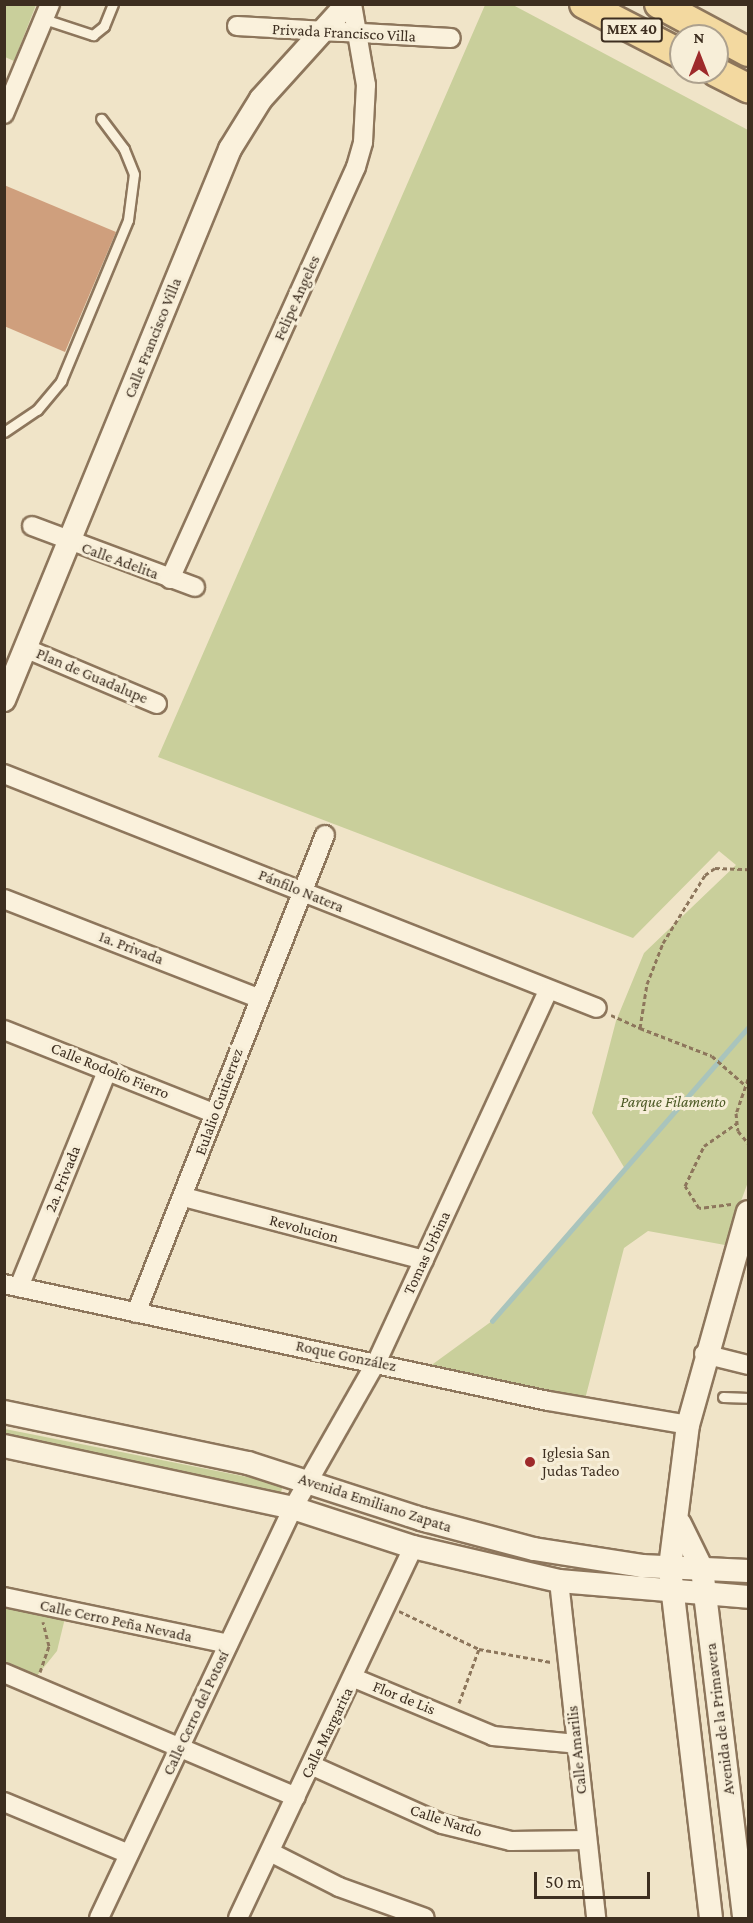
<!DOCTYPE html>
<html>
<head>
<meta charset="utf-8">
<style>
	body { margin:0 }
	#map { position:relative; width:753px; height:1923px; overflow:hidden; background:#f0e4c8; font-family:"Crimson Pro",serif }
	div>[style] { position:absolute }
	.green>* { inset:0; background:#c9cf9b }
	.stream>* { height:4.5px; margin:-2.25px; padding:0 2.25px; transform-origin:2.25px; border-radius:2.25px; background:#a9c4bc }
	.building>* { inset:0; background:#cf9f7d }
	.path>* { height:3px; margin-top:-1.5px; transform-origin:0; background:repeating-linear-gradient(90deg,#8d765c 0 4.5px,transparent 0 7.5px) }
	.roads { filter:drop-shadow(2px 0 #8d765c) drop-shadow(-2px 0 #8d765c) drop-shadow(0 2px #8d765c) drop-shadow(0 -2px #8d765c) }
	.service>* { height:9px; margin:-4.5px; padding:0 4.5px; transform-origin:4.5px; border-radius:4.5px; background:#faf1dc }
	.minor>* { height:18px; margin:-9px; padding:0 9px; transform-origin:9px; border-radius:9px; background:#faf1dc }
	.tertiary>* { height:22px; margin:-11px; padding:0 11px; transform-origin:11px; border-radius:11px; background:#faf1dc }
	.primary>* { height:28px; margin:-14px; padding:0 14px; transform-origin:14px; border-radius:14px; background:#f3d9a0 }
	.dots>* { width:16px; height:16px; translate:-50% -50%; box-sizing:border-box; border:3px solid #f7eed8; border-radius:50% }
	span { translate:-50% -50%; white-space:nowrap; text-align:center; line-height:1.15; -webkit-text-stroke:6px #f7eed8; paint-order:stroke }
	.shield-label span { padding:2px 4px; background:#f7eed8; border:2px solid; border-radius:4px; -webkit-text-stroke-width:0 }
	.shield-label { font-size:15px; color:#3d2e20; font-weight:700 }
	.street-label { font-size:16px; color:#3d2e20 }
	.park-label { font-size:16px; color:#4d5a26; font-style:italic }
	.poi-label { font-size:16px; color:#3d2e20 }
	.left { translate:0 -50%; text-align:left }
	.frame { position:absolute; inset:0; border:6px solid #3d2e20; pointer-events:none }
	.north { position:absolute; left:669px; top:24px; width:60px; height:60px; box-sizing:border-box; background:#f7eed8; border:2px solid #ada18e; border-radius:50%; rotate:0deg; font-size:16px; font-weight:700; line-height:24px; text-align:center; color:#3d2e20 }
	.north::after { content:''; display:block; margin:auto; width:21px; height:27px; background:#9e2a2b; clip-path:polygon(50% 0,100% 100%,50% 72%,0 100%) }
	.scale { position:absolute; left:534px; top:1872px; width:116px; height:27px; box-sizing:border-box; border:3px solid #3d2e20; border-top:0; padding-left:8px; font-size:18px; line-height:21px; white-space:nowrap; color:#3d2e20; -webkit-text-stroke:4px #f7eed8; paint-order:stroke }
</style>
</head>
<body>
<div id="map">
	<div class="green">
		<i style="clip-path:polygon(4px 5px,36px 5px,14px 61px,5px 57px)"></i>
		<i style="clip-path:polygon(485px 5px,513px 5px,748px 130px,748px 1182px,725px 1245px,648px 1231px,624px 1248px,583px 1407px,422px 1372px,492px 1321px,625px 1169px,592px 1113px,616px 1021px,644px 953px,736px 865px,719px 851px,633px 938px,158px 757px)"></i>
		<i style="clip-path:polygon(5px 1429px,283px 1484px,277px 1510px,5px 1449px)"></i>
		<i style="clip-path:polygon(5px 1607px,65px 1618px,57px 1651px,36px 1677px,5px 1666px)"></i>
	</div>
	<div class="stream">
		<i style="left:492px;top:1321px;width:389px;rotate:-48.9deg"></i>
	</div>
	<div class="building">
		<i style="clip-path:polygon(4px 185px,116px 232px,65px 352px,4px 326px)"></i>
	</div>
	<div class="path">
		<i style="left:611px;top:1015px;width:32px;rotate:24deg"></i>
		<i style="left:640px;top:1028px;width:45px;rotate:-81deg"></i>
		<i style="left:647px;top:984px;width:44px;rotate:-68.7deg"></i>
		<i style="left:663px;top:943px;width:80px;rotate:-58.3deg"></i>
		<i style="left:705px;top:875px;width:12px;rotate:-35deg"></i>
		<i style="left:715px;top:868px;width:33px;rotate:2deg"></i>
		<i style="left:640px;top:1028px;width:77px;rotate:21.3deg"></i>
		<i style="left:712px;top:1056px;width:43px;rotate:41.2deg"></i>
		<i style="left:748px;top:1079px;width:36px;rotate:109deg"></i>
		<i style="left:736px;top:1113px;width:18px;rotate:84deg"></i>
		<i style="left:738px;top:1131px;width:16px;rotate:50deg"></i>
		<i style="left:731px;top:1204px;width:32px;rotate:173deg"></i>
		<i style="left:699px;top:1208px;width:26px;rotate:-122deg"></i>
		<i style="left:685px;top:1186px;width:44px;rotate:-64.6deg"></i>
		<i style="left:704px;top:1146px;width:40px;rotate:-34.9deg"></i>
		<i style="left:399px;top:1611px;width:89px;rotate:25.4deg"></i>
		<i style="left:479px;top:1649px;width:73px;rotate:10.2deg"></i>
		<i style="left:40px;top:1672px;width:28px;rotate:-71deg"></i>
		<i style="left:49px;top:1646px;width:25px;rotate:-104deg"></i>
		<i style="left:459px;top:1703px;width:58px;rotate:-69.7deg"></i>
	</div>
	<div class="roads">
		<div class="service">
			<i style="left:44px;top:19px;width:52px;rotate:18.1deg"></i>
			<i style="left:93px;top:35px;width:14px;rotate:-39deg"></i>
			<i style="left:104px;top:26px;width:24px;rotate:-68deg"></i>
			<i style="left:4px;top:432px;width:40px;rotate:-34deg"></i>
			<i style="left:37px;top:410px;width:38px;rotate:-50deg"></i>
			<i style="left:61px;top:381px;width:174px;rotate:-67.4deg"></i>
			<i style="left:128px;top:220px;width:46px;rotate:-82.6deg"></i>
			<i style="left:134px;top:174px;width:27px;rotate:-112deg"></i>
			<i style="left:124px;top:149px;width:38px;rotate:-127deg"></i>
			<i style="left:723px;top:1397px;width:25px;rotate:2deg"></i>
		</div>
		<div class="minor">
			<i style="left:237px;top:26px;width:214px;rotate:3.2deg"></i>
			<i style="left:4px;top:114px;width:119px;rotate:-67.3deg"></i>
			<i style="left:32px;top:526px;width:174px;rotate:20.5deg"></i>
			<i style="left:170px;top:579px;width:452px;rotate:-65.7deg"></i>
			<i style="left:356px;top:167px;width:26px;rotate:-74deg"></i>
			<i style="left:363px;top:142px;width:57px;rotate:-87deg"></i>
			<i style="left:366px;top:85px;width:82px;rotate:-99.8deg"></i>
			<i style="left:27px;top:649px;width:141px;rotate:22.9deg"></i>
			<i style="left:4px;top:774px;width:637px;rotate:21.53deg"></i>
			<i style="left:4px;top:899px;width:273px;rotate:21.3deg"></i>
			<i style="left:4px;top:1030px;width:226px;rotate:21.6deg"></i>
			<i style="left:184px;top:1197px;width:248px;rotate:14.7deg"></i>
			<i style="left:4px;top:1284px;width:556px;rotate:12.14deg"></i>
			<i style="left:548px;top:1401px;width:142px;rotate:9.7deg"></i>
			<i style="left:19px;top:1287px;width:233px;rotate:-67.8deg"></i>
			<i style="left:136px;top:1313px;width:514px;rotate:-68.43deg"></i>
			<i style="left:704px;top:1354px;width:45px;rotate:14deg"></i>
			<i style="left:559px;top:1581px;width:339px;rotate:83.7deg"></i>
			<i style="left:4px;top:1597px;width:229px;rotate:11.8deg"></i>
			<i style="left:4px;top:1673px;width:317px;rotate:23deg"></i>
			<i style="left:354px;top:1678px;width:151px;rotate:22.6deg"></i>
			<i style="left:493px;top:1736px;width:84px;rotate:5.4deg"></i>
			<i style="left:313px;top:1766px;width:141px;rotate:24.2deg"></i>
			<i style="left:442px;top:1824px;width:71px;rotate:13.8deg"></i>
			<i style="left:511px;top:1841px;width:76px;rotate:-0.8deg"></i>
			<i style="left:4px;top:1802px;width:135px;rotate:22.6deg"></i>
			<i style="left:270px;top:1852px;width:77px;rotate:26.9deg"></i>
			<i style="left:339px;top:1887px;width:91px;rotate:19.8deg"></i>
			<i style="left:99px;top:1918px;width:454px;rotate:-64.7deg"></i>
			<i style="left:293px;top:1508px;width:169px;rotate:-60.3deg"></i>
			<i style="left:377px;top:1361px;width:408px;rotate:-65.2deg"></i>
			<i style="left:238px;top:1918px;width:410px;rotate:-64.7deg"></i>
		</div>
		<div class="tertiary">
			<i style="left:4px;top:700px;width:596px;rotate:-67.7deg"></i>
			<i style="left:230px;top:149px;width:59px;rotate:-58.2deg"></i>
			<i style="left:261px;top:99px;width:128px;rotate:-47.8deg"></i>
			<i style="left:4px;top:1412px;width:249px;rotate:11.8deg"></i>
			<i style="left:248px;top:1463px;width:182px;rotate:17.9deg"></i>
			<i style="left:421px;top:1519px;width:117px;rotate:14.9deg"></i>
			<i style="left:534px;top:1549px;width:109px;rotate:8.9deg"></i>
			<i style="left:642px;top:1566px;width:106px;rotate:2.7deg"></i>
			<i style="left:4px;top:1446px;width:296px;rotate:12.1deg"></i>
			<i style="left:293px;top:1508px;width:126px;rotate:18deg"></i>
			<i style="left:413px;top:1547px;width:150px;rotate:13.1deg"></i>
			<i style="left:559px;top:1581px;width:190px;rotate:4.8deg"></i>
			<i style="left:680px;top:1524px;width:50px;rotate:63.9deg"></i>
			<i style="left:702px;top:1569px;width:352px;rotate:83.1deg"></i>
			<i style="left:711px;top:1918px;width:353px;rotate:-96.7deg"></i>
			<i style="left:670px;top:1567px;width:143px;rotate:-82.8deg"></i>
			<i style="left:688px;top:1425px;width:221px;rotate:-74.3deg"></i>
		</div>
		<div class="primary">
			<i style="left:584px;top:4px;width:109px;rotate:27.3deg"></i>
			<i style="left:659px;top:4px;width:101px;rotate:28.3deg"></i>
			<i style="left:716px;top:72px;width:36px;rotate:27deg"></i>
		</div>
	</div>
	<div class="dots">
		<i style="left:530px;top:1462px;background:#9e2a2b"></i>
	</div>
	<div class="shield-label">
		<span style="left:632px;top:30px">MEX 40</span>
	</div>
	<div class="street-label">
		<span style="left:344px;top:33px;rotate:3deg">Privada Francisco Villa</span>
		<span style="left:297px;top:298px;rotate:-66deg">Felipe Angeles</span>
		<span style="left:153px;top:338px;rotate:-68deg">Calle Francisco Villa</span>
		<span style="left:120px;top:561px;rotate:20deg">Calle Adelita</span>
		<span style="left:92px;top:676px;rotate:23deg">Plan de Guadalupe</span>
		<span style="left:301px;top:891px;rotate:22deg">Pánfilo Natera</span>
		<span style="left:131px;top:948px;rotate:21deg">1a. Privada</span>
		<span style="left:110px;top:1071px;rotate:22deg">Calle Rodolfo Fierro</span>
		<span style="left:219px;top:1102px;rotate:-70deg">Eulalio Guitierrez</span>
		<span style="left:63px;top:1179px;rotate:-68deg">2a. Privada</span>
		<span style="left:304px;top:1229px;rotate:15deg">Revolucion</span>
		<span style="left:427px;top:1253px;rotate:-65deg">Tomas Urbina</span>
		<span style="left:346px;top:1356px;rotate:12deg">Roque González</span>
		<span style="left:375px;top:1503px;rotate:18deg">Avenida Emiliano Zapata</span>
		<span style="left:116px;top:1621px;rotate:12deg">Calle Cerro Peña Nevada</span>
		<span style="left:404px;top:1698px;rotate:22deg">Flor de Lis</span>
		<span style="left:196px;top:1713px;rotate:-65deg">Calle Cerro del Potosí</span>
		<span style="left:720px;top:1719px;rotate:-97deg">Avenida de la Primavera</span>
		<span style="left:327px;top:1733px;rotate:-64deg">Calle Margarita</span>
		<span style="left:577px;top:1750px;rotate:-96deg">Calle Amarilis</span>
		<span style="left:446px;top:1821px;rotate:18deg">Calle Nardo</span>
	</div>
	<div class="park-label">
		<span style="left:673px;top:1102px">Parque Filamento</span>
	</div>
	<div class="poi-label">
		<span class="left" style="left:542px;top:1462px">Iglesia San<br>Judas Tadeo</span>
	</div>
	<div class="frame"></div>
	<div class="north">N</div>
	<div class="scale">50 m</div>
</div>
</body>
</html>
